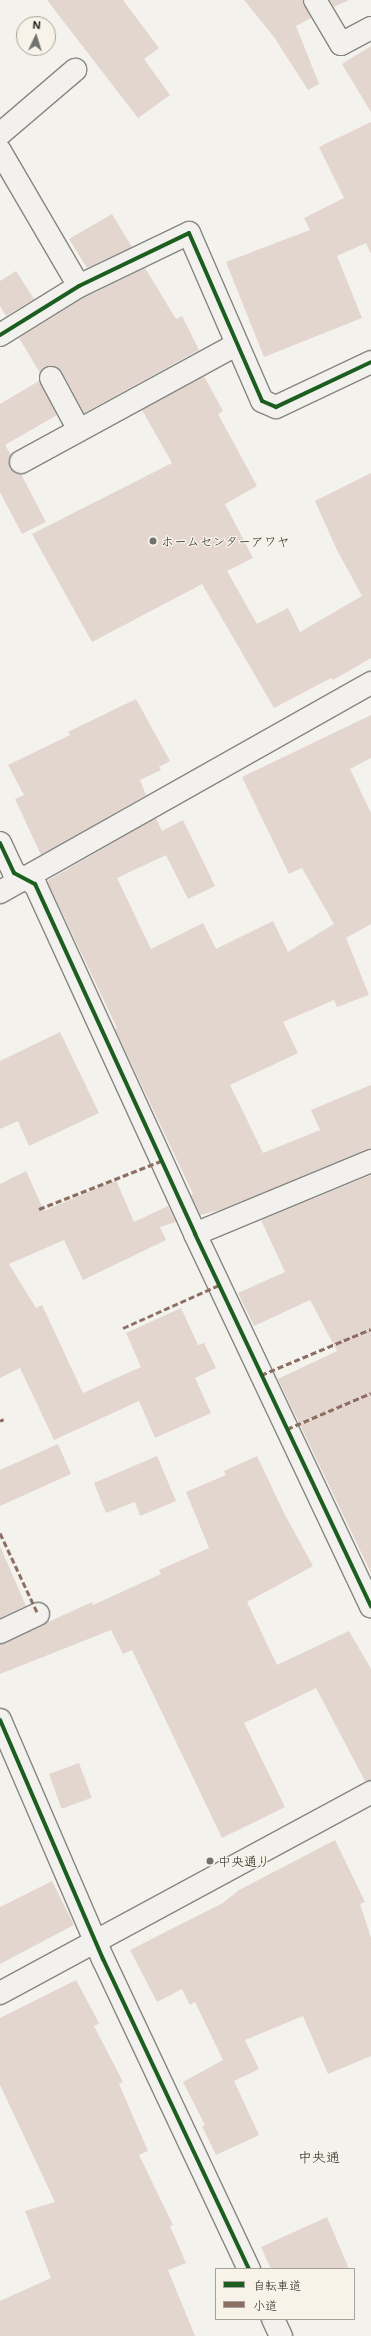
<!DOCTYPE html>
<html>
<head>
<meta charset="utf-8">
<style>
	body { margin:0 }
	#map { position:relative; width:371px; height:2336px; overflow:hidden; background:#f4f2ec; font-family:Mali,"Klee One",sans-serif }
	div>[style] { position:absolute }
	.building>* { inset:0; background:#e2d6cf; transform-origin:0 0 }
	.roads { filter:drop-shadow(1px 0 #858582) drop-shadow(-1px 0 #858582) drop-shadow(0 1px #858582) drop-shadow(0 -1px #858582) }
	.street>* { height:22px; margin:-11px; padding:0 11px; transform-origin:11px; border-radius:11px; background:#f2f1ed }
	.secondary>* { height:22px; margin:-11px; padding:0 11px; transform-origin:11px; border-radius:11px; background:#f2f1ed }
	.quiet>* { height:3px; margin-top:-1.5px; transform-origin:0; background:repeating-linear-gradient(90deg,#8d6e63 0 6px,transparent 0 9px) }
	.cycleway>* { height:4px; margin:-2px; padding:0 2px; transform-origin:2px; border-radius:2px; background:#1b5e20 }
	.dots>* { width:11px; height:11px; translate:-50% -50%; box-sizing:border-box; border:2px solid #f7f3e8; border-radius:50% }
	span { translate:-50% -50%; white-space:nowrap; text-align:center; line-height:1.15; -webkit-text-stroke:3px #f7f3e8; paint-order:stroke }
	.poi-label { font-size:13px; color:#2b2b2b }
	.left { translate:0 -50%; text-align:left }
	.neighbourhood-label { font-size:14px; color:#2b2b2b }
	.legend { position:absolute; left:215px; top:2268px; width:140px; height:52px; box-sizing:border-box; background:#f7f3e8; border:1px solid #a5a39c; margin:0; padding:5px 7px; list-style:none; font-size:12px; color:#2b2b2b }
	.legend li { display:flex; align-items:center; gap:8px; height:20px }
	.legend b { width:20px; border:1px solid #a5a39c }
	.north { position:absolute; left:16px; top:16px; width:40px; height:40px; box-sizing:border-box; background:#f7f3e8; border:1px solid #a5a39c; border-radius:50%; rotate:4deg; font-size:11px; font-weight:700; line-height:16px; text-align:center; color:#2b2b2b }
	.north::after { content:''; display:block; margin:auto; width:14px; height:18px; background:#71716f; clip-path:polygon(50% 0,100% 100%,50% 72%,0 100%) }
</style>
</head>
<body>
<div id="map">
	<div class="building">
		<i style="clip-path:polygon(47px 0,123px 0,159px 48px,144px 59px,170px 95px,138px 118px)"></i>
		<i style="clip-path:polygon(244px 0,303px 0,311px 18px,296px 26px,319px 84px,308px 90px,274px 37px)"></i>
		<i style="clip-path:polygon(330px 0,349px 0,334px 7px)"></i>
		<i style="clip-path:polygon(371px 46px,371px 112px,342px 64px)"></i>
		<i style="clip-path:polygon(371px 122px,371px 254px,366px 243px,337px 256px,362px 318px,264px 357px,226px 262px,310px 230px,304px 218px,344px 198px,319px 147px)"></i>
		<i style="clip-path:polygon(112px 214px,132px 247px,87px 268px,69px 239px)"></i>
		<i style="clip-path:polygon(145px 268px,176px 319px,182px 316px,199px 350px,84px 413px,62px 372px,51px 366px,45px 367px,40px 373px,19px 338px,85px 297px)"></i>
		<i style="clip-path:polygon(16px 271px,34px 299px,6px 316px,0 306px,0 281px)"></i>
		<i style="clip-path:polygon(204px 376px,223px 411px,218px 414px,257px 486px,225px 504px,253px 558px,227px 571px,257px 624px,288px 608px,300px 632px,362px 596px,337px 550px,315px 501px,371px 473px,371px 658px,333px 680px,331px 678px,274px 708px,202px 584px,92px 642px,32px 534px,172px 463px,142px 410px)"></i>
		<i style="clip-path:polygon(39px 381px,57px 415px,5px 445px,11px 455px,10px 468px,21px 474px,46px 522px,22px 534px,0 492px,0 404px)"></i>
		<i style="clip-path:polygon(136px 699px,170px 761px,159px 767px,161px 770px,140px 780px,146px 795px,41px 855px,15px 799px,24px 795px,8px 765px,70px 735px,68px 732px)"></i>
		<i style="clip-path:polygon(371px 715px,371px 758px,350px 769px,371px 813px,371px 924px,346px 938px,369px 995px,337px 1007px,334px 1000px,283px 1022px,298px 1053px,230px 1085px,263px 1153px,320px 1130px,311px 1110px,371px 1085px,371px 1149px,220px 1210px,200px 1215px,191px 1195px,193px 1194px,115px 1029px,117px 1028px,47px 881px,156px 818px,162px 831px,183px 820px,215px 886px,188px 899px,166px 855px,117px 878px,151px 949px,203px 923px,216px 949px,273px 921px,288px 952px,334px 924px,302px 868px,289px 874px,242px 777px)"></i>
		<i style="clip-path:polygon(60px 1032px,99px 1113px,29px 1146px,18px 1121px,0 1129px,0 1061px)"></i>
		<i style="clip-path:polygon(26px 1171px,44px 1211px,116px 1180px,134px 1222px,168px 1206px,176px 1222px,160px 1227px,166px 1240px,83px 1280px,64px 1240px,9px 1264px,36px 1308px,42px 1305px,83px 1393px,141px 1367px,126px 1333px,181px 1308px,198px 1345px,204px 1343px,216px 1368px,195px 1378px,211px 1413px,155px 1438px,139px 1401px,54px 1440px,20px 1368px,0 1378px,0 1184px)"></i>
		<i style="clip-path:polygon(371px 1175px,371px 1573px,278px 1379px,337px 1351px,310px 1300px,254px 1326px,238px 1293px,285px 1272px,261px 1220px)"></i>
		<i style="clip-path:polygon(58px 1444px,71px 1474px,0 1506px,0 1470px)"></i>
		<i style="clip-path:polygon(157px 1456px,176px 1501px,140px 1516px,135px 1502px,106px 1513px,94px 1483px)"></i>
		<i style="clip-path:polygon(257px 1456px,285px 1515px,313px 1566px,247px 1602px,277px 1665px,349px 1631px,371px 1669px,371px 1780px,365px 1781px,316px 1688px,244px 1723px,285px 1807px,222px 1838px,132px 1650px,123px 1654px,111px 1630px,0 1674px,0 1644px,92px 1602px,93px 1605px,161px 1574px,159px 1570px,209px 1548px,186px 1492px,226px 1475px,224px 1471px)"></i>
		<i style="clip-path:polygon(0 1546px,26px 1606px,0 1618px)"></i>
		<i style="left:79px;top:1763px;width:37px;height:32px;rotate:70deg"></i>
		<i style="clip-path:polygon(335px 1840px,365px 1902px,360px 1904px,371px 1938px,371px 2056px,328px 2074px,303px 2016px,245px 2040px,259px 2069px,234px 2081px,259px 2135px,216px 2155px,202px 2126px,205px 2125px,183px 2082px,223px 2060px,195px 2002px,190px 2005px,182px 1989px,157px 2002px,130px 1950px,223px 1903px,239px 1890px)"></i>
		<i style="clip-path:polygon(52px 1881px,74px 1925px,0 1964px,0 1907px)"></i>
		<i style="clip-path:polygon(76px 1980px,99px 2023px,94px 2026px,123px 2082px,119px 2084px,148px 2151px,139px 2155px,173px 2225px,170px 2226px,186px 2263px,168px 2270px,195px 2336px,0 2336px,0 2301px,51px 2278px,25px 2211px,55px 2202px,0 2085px,0 2018px)"></i>
		<i style="clip-path:polygon(327px 2217px,349px 2269px,271px 2269px,261px 2247px)"></i>
	</div>
	<div class="roads">
		<div class="street">
			<i style="left:315px;top:0;width:51px;rotate:59.4deg"></i>
			<i style="left:341px;top:44px;width:34px;rotate:-28deg"></i>
			<i style="left:0;top:134px;width:99px;rotate:-40.5deg"></i>
			<i style="left:0;top:151px;width:156px;rotate:59.7deg"></i>
			<i style="left:0;top:335px;width:93px;rotate:-31.8deg"></i>
			<i style="left:79px;top:286px;width:122px;rotate:-25.7deg"></i>
			<i style="left:189px;top:233px;width:183px;rotate:66.5deg"></i>
			<i style="left:262px;top:401px;width:15px;rotate:23deg"></i>
			<i style="left:276px;top:407px;width:105px;rotate:-25.3deg"></i>
			<i style="left:51px;top:378px;width:59px;rotate:61.7deg"></i>
			<i style="left:21px;top:462px;width:246px;rotate:-28.6deg"></i>
			<i style="left:0;top:843px;width:33px;rotate:65deg"></i>
			<i style="left:14px;top:873px;width:24px;rotate:28deg"></i>
			<i style="left:35px;top:884px;width:385px;rotate:65.4deg"></i>
			<i style="left:195px;top:1234px;width:412px;rotate:64.7deg"></i>
			<i style="left:195px;top:1234px;width:191px;rotate:-22.5deg"></i>
			<i style="left:0;top:1632px;width:42px;rotate:-25.3deg"></i>
			<i style="left:0;top:1720px;width:260px;rotate:66.7deg"></i>
			<i style="left:103px;top:1959px;width:343px;rotate:64.8deg"></i>
			<i style="left:273px;top:2319px;width:19px;rotate:65deg"></i>
		</div>
		<div class="secondary">
			<i style="left:0;top:892px;width:426px;rotate:-29.4deg"></i>
			<i style="left:0;top:1993px;width:422px;rotate:-28.4deg"></i>
		</div>
	</div>
	<div class="quiet">
		<i style="left:39px;top:1209px;width:131px;rotate:-21.5deg"></i>
		<i style="left:123px;top:1328px;width:105px;rotate:-24.1deg"></i>
		<i style="left:261px;top:1375px;width:119px;rotate:-22.7deg"></i>
		<i style="left:0;top:1421px;width:4px;rotate:-27deg"></i>
		<i style="left:287px;top:1429px;width:91px;rotate:-23.2deg"></i>
		<i style="left:0;top:1533px;width:89px;rotate:64.9deg"></i>
	</div>
	<div class="cycleway">
		<i style="left:0;top:335px;width:93px;rotate:-31.8deg"></i>
		<i style="left:79px;top:286px;width:122px;rotate:-25.7deg"></i>
		<i style="left:189px;top:233px;width:183px;rotate:66.5deg"></i>
		<i style="left:262px;top:401px;width:15px;rotate:23deg"></i>
		<i style="left:276px;top:407px;width:105px;rotate:-25.3deg"></i>
		<i style="left:0;top:843px;width:33px;rotate:65deg"></i>
		<i style="left:14px;top:873px;width:24px;rotate:28deg"></i>
		<i style="left:35px;top:884px;width:385px;rotate:65.4deg"></i>
		<i style="left:195px;top:1234px;width:412px;rotate:64.7deg"></i>
		<i style="left:0;top:1720px;width:260px;rotate:66.7deg"></i>
		<i style="left:103px;top:1959px;width:343px;rotate:64.8deg"></i>
	</div>
	<div class="dots">
		<i style="left:153px;top:541px;background:#71716f"></i>
		<i style="left:210px;top:1861px;background:#71716f"></i>
	</div>
	<div class="poi-label">
		<span class="left" style="left:161px;top:541px">ホームセンターアワヤ</span>
		<span class="left" style="left:218px;top:1861px">中央通り</span>
	</div>
	<div class="neighbourhood-label">
		<span style="left:319px;top:2157px">中央通</span>
	</div>
	<ul class="legend">
	<li><b style="height:5px;background:#1b5e20"></b>自転車道</li>
	<li><b style="height:5px;background:#8d6e63"></b>小道</li>
	</ul>
	<div class="north">N</div>
</div>
</body>
</html>
